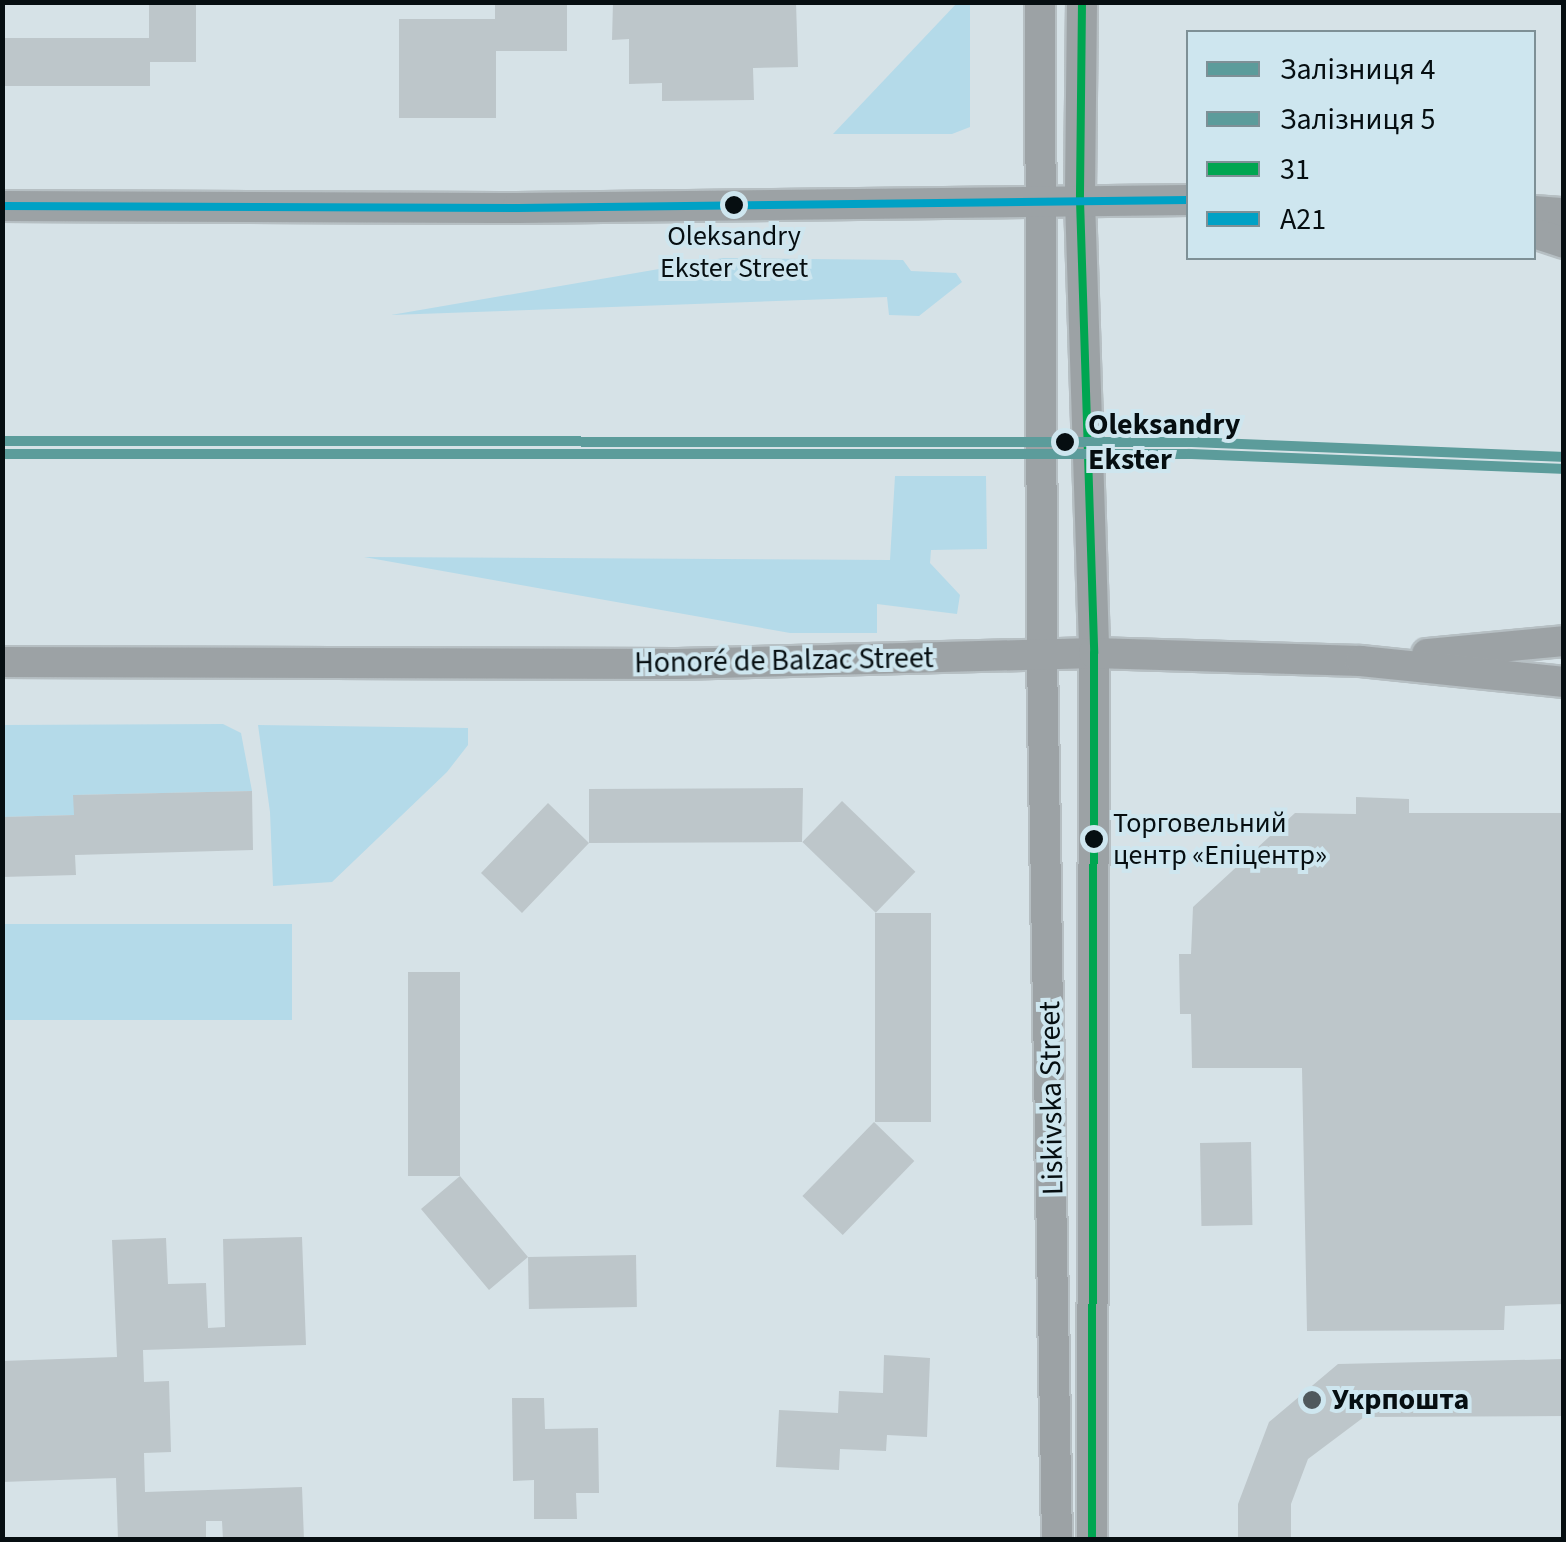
<!DOCTYPE html>
<html>
<head>
<meta charset="utf-8">
<style>
	body { margin:0 }
	#map { position:relative; width:1566px; height:1542px; overflow:hidden; background:#d6e2e7; font-family:"Source Sans 3",sans-serif }
	div>[style] { position:absolute }
	.green>* { inset:0; background:#b4dae9; transform-origin:0 0 }
	.building>* { inset:0; background:#bdc6ca; transform-origin:0 0 }
	.roads { filter:drop-shadow(2px 0 #b6bfc3) drop-shadow(-2px 0 #b6bfc3) drop-shadow(0 2px #b6bfc3) drop-shadow(0 -2px #b6bfc3) }
	.secondary>* { height:30px; margin:-15px; padding:0 15px; transform-origin:15px; border-radius:15px; background:#9ca2a5 }
	.bus-1>* { height:8px; margin:-4px; padding:0 4px; transform-origin:4px; border-radius:4px; background:#00a651 }
	.bus-2>* { height:8px; margin:-4px; padding:0 4px; transform-origin:4px; border-radius:4px; background:#00a1c5 }
	.rail-1>* { height:10px; margin:-5px; padding:0 5px; transform-origin:5px; border-radius:5px; background:#5c9c9b }
	.rail-2>* { height:10px; margin:-5px; padding:0 5px; transform-origin:5px; border-radius:5px; background:#5c9c9b }
	.dots>* { width:28px; height:28px; translate:-50% -50%; box-sizing:border-box; border:5px solid #cee6ef; border-radius:50% }
	span { translate:-50% -50%; white-space:nowrap; text-align:center; line-height:1.15; -webkit-text-stroke:8px #cee6ef; paint-order:stroke }
	.bus-label { font-size:28px; color:#060e11 }
	.left { translate:0 -50%; text-align:left }
	.stop-label { font-size:30px; color:#060e11; font-weight:700 }
	.street-label { font-size:30px; color:#060e11 }
	.poi-label { font-size:30px; color:#060e11; font-weight:700 }
	.frame { position:absolute; inset:0; border:5px solid #060e11; pointer-events:none }
	.legend { position:absolute; left:1186px; top:30px; width:350px; height:230px; box-sizing:border-box; background:#cee6ef; border:2px solid #7e9096; margin:0; padding:12px 18px; list-style:none; font-size:30px; color:#060e11 }
	.legend li { display:flex; align-items:center; gap:20px; height:50px }
	.legend b { width:50px; border:2px solid #7e9096 }
</style>
</head>
<body>
<div id="map">
	<div class="green">
		<i style="clip-path:polygon(957px 3px,970px 3px,970px 127px,952px 134px,833px 134px)"></i>
		<i style="clip-path:polygon(723px 258px,903px 260px,911px 271px,956px 273px,962px 282px,919px 316px,889px 315px,887px 297px,391px 315px)"></i>
		<i style="clip-path:polygon(895px 476px,986px 476px,987px 549px,931px 550px,930px 563px,960px 595px,957px 614px,877px 604px,877px 633px,790px 633px,364px 557px,890px 560px)"></i>
		<i style="clip-path:polygon(223px 724px,241px 733px,252px 791px,74px 795px,74px 815px,3px 817px,2px 725px)"></i>
		<i style="clip-path:polygon(258px 725px,468px 728px,468px 745px,447px 772px,332px 882px,273px 886px,270px 812px)"></i>
		<i style="left:292px;top:924px;width:96px;height:289px;rotate:90deg"></i>
	</div>
	<div class="building">
		<i style="clip-path:polygon(149px 2px,196px 2px,196px 62px,150px 62px,150px 86px,2px 86px,2px 38px,149px 38px)"></i>
		<i style="clip-path:polygon(495px 2px,567px 2px,567px 51px,496px 51px,496px 118px,399px 118px,399px 19px,495px 19px)"></i>
		<i style="clip-path:polygon(613px 2px,796px 2px,798px 67px,753px 68px,754px 100px,662px 101px,662px 83px,629px 84px,629px 39px,612px 40px)"></i>
		<i style="clip-path:polygon(803px 788px,802px 842px,589px 843px,522px 913px,481px 873px,548px 803px,589px 843px,589px 789px)"></i>
		<i style="clip-path:polygon(252px 791px,253px 850px,75px 855px,76px 875px,2px 877px,2px 817px,74px 815px,73px 795px)"></i>
		<i style="clip-path:polygon(1356px 797px,1409px 799px,1409px 813px,1564px 813px,1564px 1304px,1505px 1306px,1504px 1330px,1307px 1331px,1302px 1068px,1192px 1068px,1191px 1014px,1180px 1014px,1179px 954px,1191px 954px,1193px 907px,1295px 813px,1356px 814px)"></i>
		<i style="left:842px;top:801px;width:102px;height:57px;rotate:44deg"></i>
		<i style="left:875px;top:913px;width:56px;height:209px"></i>
		<i style="clip-path:polygon(408px 972px,460px 972px,460px 1176px,528px 1257px,489px 1290px,421px 1209px,460px 1176px,408px 1176px)"></i>
		<i style="left:874px;top:1122px;width:56px;height:103px;rotate:44deg"></i>
		<i style="left:1251px;top:1142px;width:83px;height:51px;rotate:89deg"></i>
		<i style="clip-path:polygon(302px 1237px,306px 1345px,143px 1350px,144px 1382px,169px 1381px,171px 1452px,144px 1453px,145px 1492px,302px 1487px,304px 1540px,223px 1540px,222px 1521px,206px 1521px,206px 1540px,118px 1540px,116px 1478px,2px 1482px,2px 1361px,117px 1357px,112px 1240px,166px 1238px,168px 1284px,206px 1283px,208px 1328px,225px 1327px,223px 1239px)"></i>
		<i style="left:636px;top:1255px;width:52px;height:108px;rotate:89deg"></i>
		<i style="clip-path:polygon(884px 1355px,930px 1358px,927px 1437px,887px 1435px,886px 1451px,840px 1449px,839px 1470px,776px 1467px,779px 1410px,838px 1413px,839px 1391px,883px 1393px)"></i>
		<i style="clip-path:polygon(1564px 1359px,1564px 1416px,1364px 1417px,1308px 1459px,1291px 1504px,1291px 1540px,1238px 1540px,1238px 1504px,1269px 1422px,1338px 1364px)"></i>
		<i style="clip-path:polygon(512px 1398px,544px 1398px,545px 1429px,598px 1428px,599px 1493px,576px 1493px,577px 1519px,534px 1519px,534px 1480px,513px 1481px)"></i>
	</div>
	<div class="roads">
		<div class="secondary">
			<i style="left:1040px;top:2px;width:654px;rotate:89.82deg"></i>
			<i style="left:1042px;top:656px;width:884px;rotate:89.03deg"></i>
			<i style="left:1082px;top:2px;width:198px;rotate:90.6deg"></i>
			<i style="left:1080px;top:200px;width:453px;rotate:88.2deg"></i>
			<i style="left:1094px;top:653px;width:887px;rotate:90.13deg"></i>
			<i style="left:2px;top:206px;width:515px;rotate:0.22deg"></i>
			<i style="left:517px;top:208px;width:671px;rotate:-0.68deg"></i>
			<i style="left:1534px;top:211px;width:30px;rotate:4deg"></i>
			<i style="left:1534px;top:233px;width:32px;rotate:18deg"></i>
			<i style="left:1427px;top:654px;width:138px;rotate:-5.4deg"></i>
			<i style="left:2px;top:662px;width:676px;rotate:0.17deg"></i>
			<i style="left:678px;top:664px;width:416px;rotate:-1.5deg"></i>
			<i style="left:1094px;top:653px;width:267px;rotate:1.7deg"></i>
			<i style="left:1361px;top:661px;width:204px;rotate:5.9deg"></i>
		</div>
	</div>
	<div class="bus-1">
		<i style="left:1082px;top:2px;width:198px;rotate:90.6deg"></i>
		<i style="left:1080px;top:200px;width:453px;rotate:88.2deg"></i>
		<i style="left:1094px;top:653px;width:887px;rotate:90.13deg"></i>
	</div>
	<div class="bus-2">
		<i style="left:2px;top:206px;width:515px;rotate:0.22deg"></i>
		<i style="left:517px;top:208px;width:671px;rotate:-0.68deg"></i>
	</div>
	<div class="rail-1">
		<i style="left:2px;top:441px;width:1188px;rotate:0.05deg"></i>
		<i style="left:1190px;top:442px;width:374px;rotate:2.3deg"></i>
	</div>
	<div class="rail-2">
		<i style="left:2px;top:454px;width:1188px"></i>
		<i style="left:1190px;top:454px;width:373px;rotate:2.3deg"></i>
	</div>
	<div class="dots">
		<i style="left:734px;top:205px;background:#060e11"></i>
		<i style="left:1065px;top:442px;background:#060e11"></i>
		<i style="left:1094px;top:839px;background:#060e11"></i>
		<i style="left:1312px;top:1400px;background:#4f585c"></i>
	</div>
	<div class="bus-label">
		<span style="left:734px;top:252px">Oleksandry<br>Ekster Street</span>
		<span class="left" style="left:1113px;top:839px">Торговельний<br>центр «Епіцентр»</span>
	</div>
	<div class="stop-label">
		<span class="left" style="left:1088px;top:442px">Oleksandry<br>Ekster</span>
	</div>
	<div class="street-label">
		<span style="left:784px;top:661px;rotate:-1deg">Honoré de Balzac Street</span>
		<span style="left:1052px;top:1098px;rotate:-91deg">Liskivska Street</span>
	</div>
	<div class="poi-label">
		<span class="left" style="left:1332px;top:1400px">Укрпошта</span>
	</div>
	<div class="frame"></div>
	<ul class="legend">
	<li><b style="height:12px;background:#5c9c9b"></b>Залізниця 4</li>
	<li><b style="height:12px;background:#5c9c9b"></b>Залізниця 5</li>
	<li><b style="height:12px;background:#00a651"></b>31</li>
	<li><b style="height:12px;background:#00a1c5"></b>А21</li>
	</ul>
</div>
</body>
</html>
